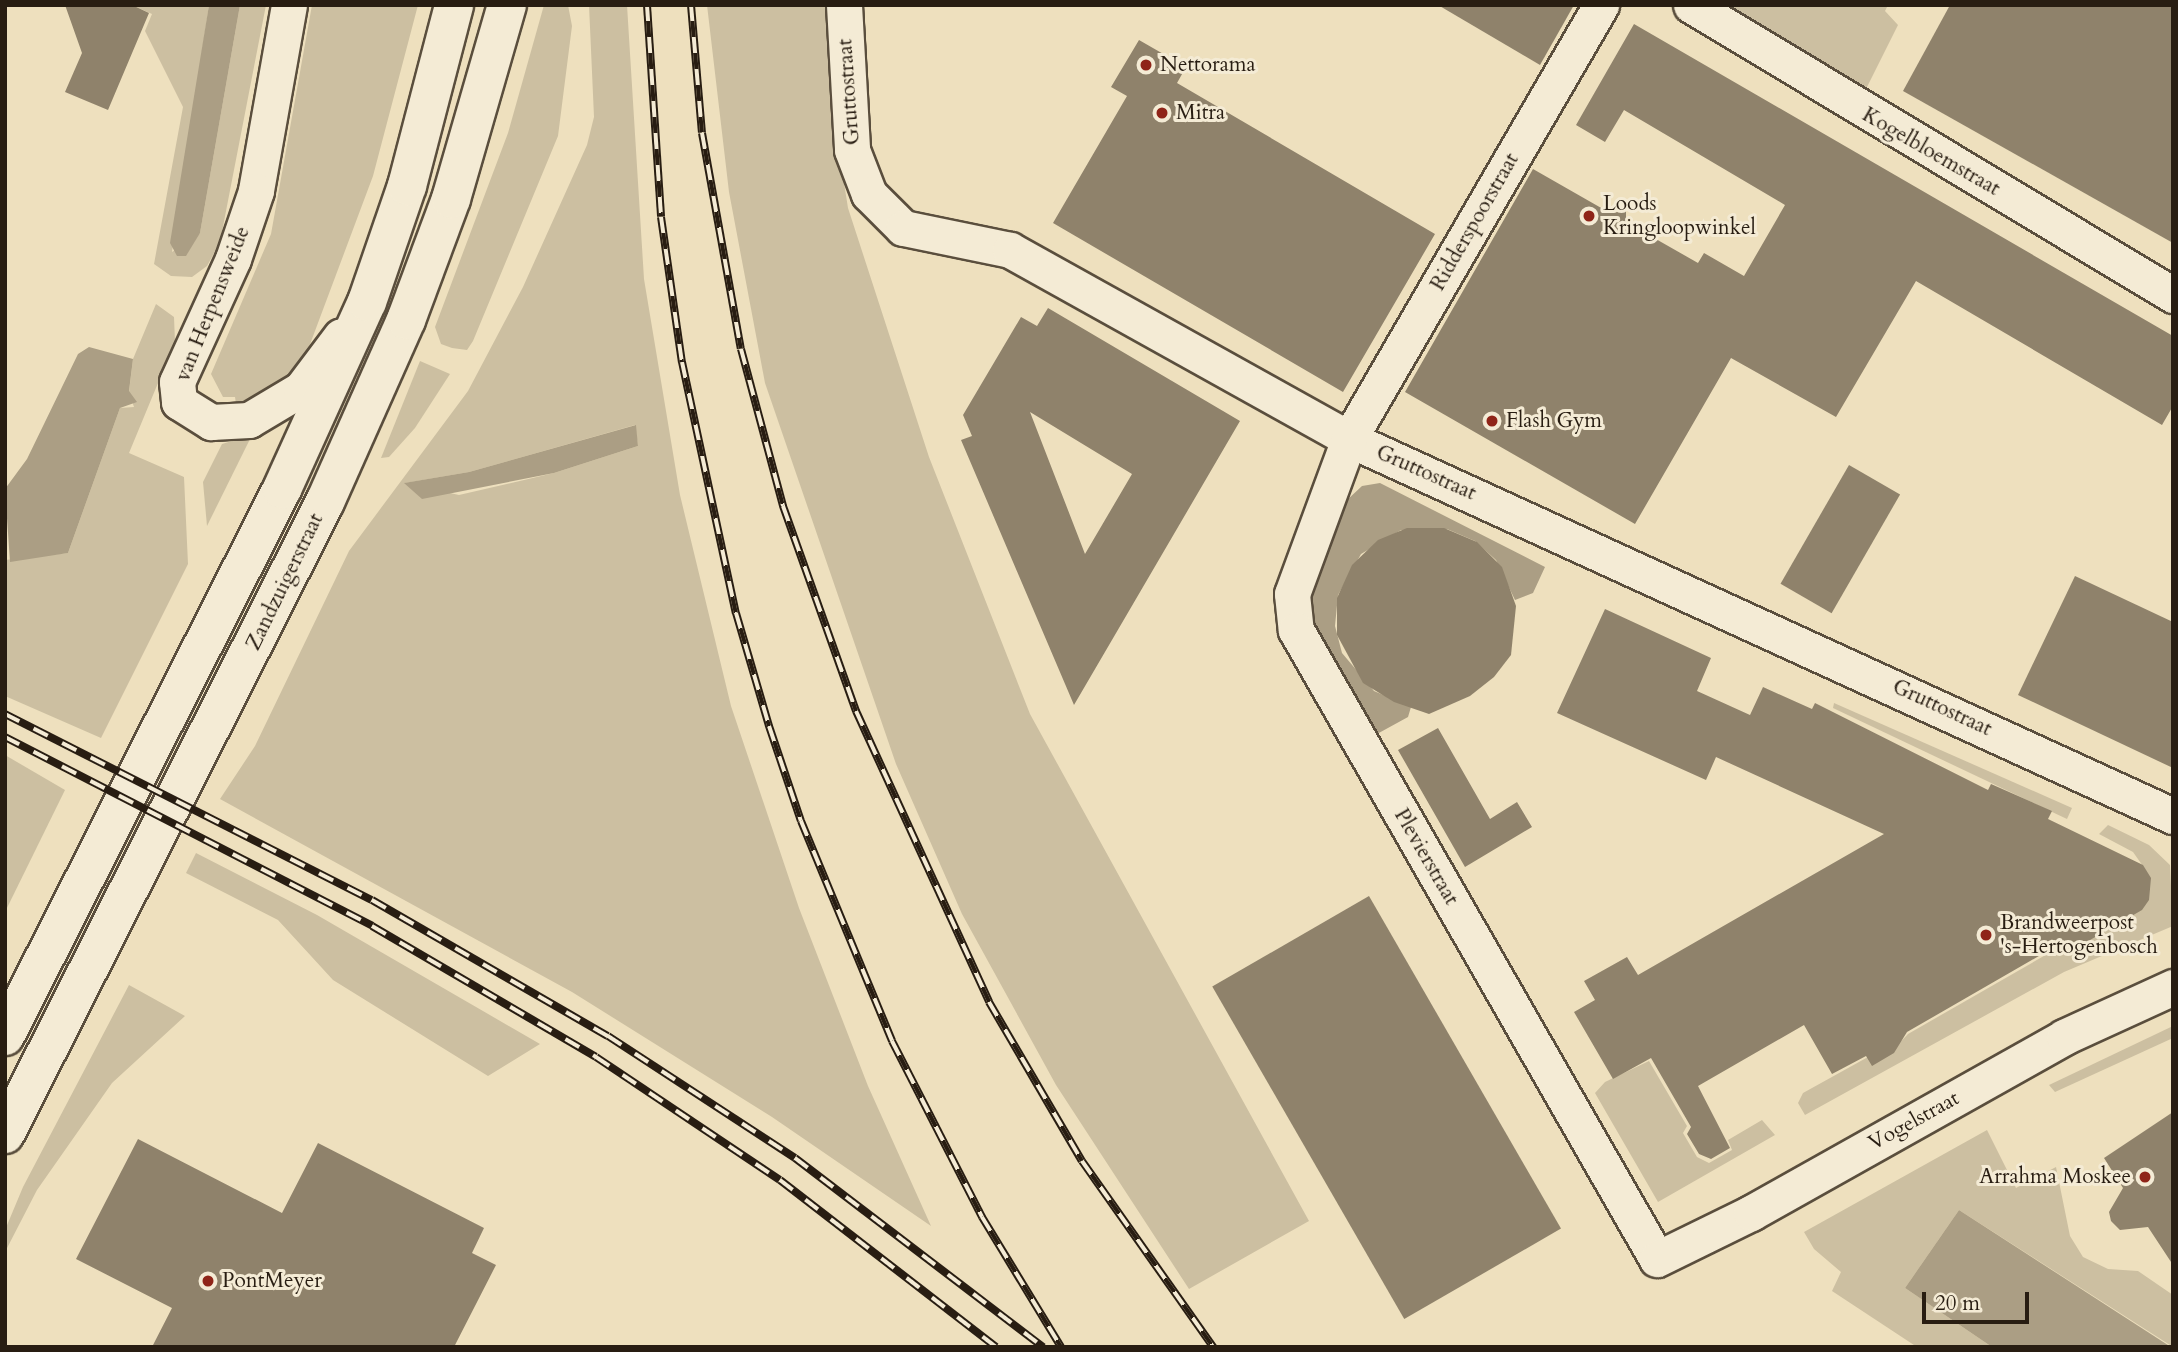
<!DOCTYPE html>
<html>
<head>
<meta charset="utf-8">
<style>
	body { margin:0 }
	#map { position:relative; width:2178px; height:1352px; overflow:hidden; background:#eee0be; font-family:Cardo,serif }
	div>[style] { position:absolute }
	.green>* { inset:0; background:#ccbfa1 }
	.water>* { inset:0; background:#ab9e84 }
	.building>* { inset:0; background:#8f826b; transform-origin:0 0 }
	.roads { filter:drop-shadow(2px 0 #5a4e3d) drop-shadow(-2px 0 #5a4e3d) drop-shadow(0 2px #5a4e3d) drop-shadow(0 -2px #5a4e3d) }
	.street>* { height:35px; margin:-17.5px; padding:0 17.5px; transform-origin:17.5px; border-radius:17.5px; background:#f4ebd5 }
	.secondary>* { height:38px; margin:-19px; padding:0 19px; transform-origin:19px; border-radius:19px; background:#f4ebd5 }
	.rail>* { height:8px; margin-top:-4px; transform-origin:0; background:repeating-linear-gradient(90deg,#f4ebd5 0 16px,#281d12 0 32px); box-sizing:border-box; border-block:2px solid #281d12 }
	.dots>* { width:19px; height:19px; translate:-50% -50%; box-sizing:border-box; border:4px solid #f4ebd5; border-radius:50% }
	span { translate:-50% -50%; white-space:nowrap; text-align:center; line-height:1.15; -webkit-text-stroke:6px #f4ebd5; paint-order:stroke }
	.poi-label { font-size:21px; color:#281d12 }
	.left { translate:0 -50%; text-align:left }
	.right { translate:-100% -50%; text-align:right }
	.street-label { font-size:21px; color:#281d12 }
	.frame { position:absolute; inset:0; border:7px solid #281d12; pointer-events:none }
	.scale { position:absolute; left:1922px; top:1292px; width:107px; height:32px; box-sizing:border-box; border:4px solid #281d12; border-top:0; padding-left:9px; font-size:21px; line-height:24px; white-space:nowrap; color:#281d12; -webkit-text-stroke:5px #f4ebd5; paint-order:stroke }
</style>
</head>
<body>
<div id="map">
	<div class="green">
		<i style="clip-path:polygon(132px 5px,209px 5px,172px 252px,200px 233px,240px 5px,266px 5px,220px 242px,207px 266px,192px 277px,171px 276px,154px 264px,183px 107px,145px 31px,152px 14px)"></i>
		<i style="clip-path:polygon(312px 5px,418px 5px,373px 176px,303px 363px,287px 381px,236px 404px,235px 397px,223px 397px,211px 374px,271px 234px)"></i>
		<i style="clip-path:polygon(544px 5px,568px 5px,572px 26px,558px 136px,473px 341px,467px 350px,452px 348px,441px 344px,435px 327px,508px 133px)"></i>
		<i style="clip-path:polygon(evenodd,589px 5px,627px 5px,644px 279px,680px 495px,731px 706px,799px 908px,868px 1086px,931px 1226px,772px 1117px,572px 992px,220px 799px,255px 746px,349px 551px,468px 391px,523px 287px,587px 145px,594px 117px,589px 5px,635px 425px,638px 446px,554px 473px,459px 495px,405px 483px,469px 472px,635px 425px)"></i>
		<i style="clip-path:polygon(707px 5px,831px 5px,837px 139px,848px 208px,929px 457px,1030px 714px,1309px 1221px,1189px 1289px,1056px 1085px,962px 914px,896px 764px,765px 383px,729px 192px)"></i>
		<i style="clip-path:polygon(1718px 5px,1888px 5px,1885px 11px,1898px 25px,1863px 95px)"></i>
		<i style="clip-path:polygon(156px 304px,174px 317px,175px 342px,129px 453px,184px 477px,188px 564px,101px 738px,5px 696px,5px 560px,68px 553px,120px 408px,134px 407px,129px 392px,133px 359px)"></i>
		<i style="clip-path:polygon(420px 361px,450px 374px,415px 428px,389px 457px,381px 458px)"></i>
		<i style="clip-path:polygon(252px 435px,207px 526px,203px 482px,222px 444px)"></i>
		<i style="clip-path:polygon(1834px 703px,2072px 808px,2067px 819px,1833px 708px)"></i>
		<i style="clip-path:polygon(5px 755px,65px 790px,5px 912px)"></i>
		<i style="clip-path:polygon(2108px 825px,2149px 845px,2170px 865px,2173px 926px,2064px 972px,1805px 1115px,1798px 1103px,1803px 1093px,1868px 1057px,1892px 1051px,1908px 1034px,2131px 906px,2145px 869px,2133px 852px,2099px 834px)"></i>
		<i style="clip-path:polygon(196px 853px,317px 915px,540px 1044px,488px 1076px,333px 980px,278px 920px,186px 873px)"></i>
		<i style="clip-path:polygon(129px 985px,185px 1016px,112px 1083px,37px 1190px,5px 1252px,5px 1230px,23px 1187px)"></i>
		<i style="clip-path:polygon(2173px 1026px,2173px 1038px,2055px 1092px,2049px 1085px)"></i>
		<i style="clip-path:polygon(1649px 1061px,1687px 1126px,1683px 1133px,1697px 1157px,1709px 1163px,1732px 1150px,1728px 1140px,1762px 1120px,1775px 1135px,1658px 1202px,1595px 1093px,1605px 1082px)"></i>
		<i style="clip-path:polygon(1987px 1130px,2016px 1188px,2056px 1167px,2070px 1236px,2083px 1257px,2108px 1269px,2138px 1271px,2173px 1295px,2173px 1347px,1959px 1210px,1905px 1288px,1992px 1347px,1917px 1347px,1832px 1291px,1841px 1272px,1814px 1249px,1804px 1232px)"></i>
	</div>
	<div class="water">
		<i style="clip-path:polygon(209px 5px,240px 5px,200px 233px,186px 256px,177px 256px,170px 243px)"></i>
		<i style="clip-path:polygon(89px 347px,133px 359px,129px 391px,137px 402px,120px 408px,68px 553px,10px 562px,5px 489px,27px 459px,78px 354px)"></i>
		<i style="clip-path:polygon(636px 425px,638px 446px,554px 473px,422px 499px,404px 483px,469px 472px)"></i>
		<i style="clip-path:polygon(1380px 483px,1545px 567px,1533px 593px,1515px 600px,1496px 560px,1475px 541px,1447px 529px,1401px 530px,1361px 554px,1338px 595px,1335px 626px,1342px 653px,1374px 691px,1411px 707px,1408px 717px,1377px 734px,1308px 627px,1306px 592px,1346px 501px,1362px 486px)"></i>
		<i style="clip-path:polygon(1959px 1210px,2171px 1347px,1992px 1347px,1905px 1288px)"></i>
	</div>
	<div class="building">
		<i style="clip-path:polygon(65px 5px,132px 5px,149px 13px,108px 110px,65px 92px,82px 53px)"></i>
		<i style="clip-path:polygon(1438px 5px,1574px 5px,1540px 65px)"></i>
		<i style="clip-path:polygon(1950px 5px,2173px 5px,2173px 243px,1903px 91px)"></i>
		<i style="clip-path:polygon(1634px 24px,2173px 336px,2173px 406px,2162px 425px,1916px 281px,1836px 417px,1731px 358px,1635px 524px,1405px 392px,1533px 169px,1610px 213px,1626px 211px,1626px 222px,1698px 263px,1704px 253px,1744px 276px,1785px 205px,1624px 110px,1605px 142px,1576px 125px)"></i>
		<i style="clip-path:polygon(1139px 40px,1186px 67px,1177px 83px,1435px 234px,1343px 392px,1053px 223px,1127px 96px,1111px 87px)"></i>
		<i style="clip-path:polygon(evenodd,1048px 308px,1240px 421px,1074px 705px,961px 440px,972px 436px,963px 415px,1021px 317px,1037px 326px,1048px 308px,1030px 412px,1132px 474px,1085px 554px,1030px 412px)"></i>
		<i style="left:1849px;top:465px;width:59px;height:137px;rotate:30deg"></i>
		<i style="clip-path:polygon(1407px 528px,1444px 528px,1477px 542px,1502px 567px,1516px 606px,1511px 655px,1494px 677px,1470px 696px,1429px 714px,1394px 702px,1363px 683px,1337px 635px,1337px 598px,1352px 565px,1378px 540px)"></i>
		<i style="clip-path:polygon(2075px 576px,2173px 622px,2173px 768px,2018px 695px)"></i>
		<i style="clip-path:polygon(1605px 609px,1711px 658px,1697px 691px,1750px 715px,1763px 687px,1812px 709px,1815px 703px,1988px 790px,1991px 784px,2052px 811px,2048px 819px,2143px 865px,2151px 878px,2149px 900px,2142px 910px,2064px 955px,2058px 945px,1907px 1032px,1894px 1053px,1872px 1066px,1866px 1056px,1832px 1074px,1804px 1025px,1698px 1086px,1730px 1148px,1711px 1159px,1699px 1154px,1687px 1134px,1691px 1127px,1651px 1058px,1613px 1079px,1574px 1012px,1595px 1000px,1584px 981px,1627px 957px,1638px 975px,1884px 834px,1716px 757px,1706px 780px,1557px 713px)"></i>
		<i style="clip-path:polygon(1438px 728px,1490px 819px,1517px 802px,1532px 827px,1465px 867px,1398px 750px)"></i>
		<i style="left:1369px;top:896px;width:384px;height:181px;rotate:60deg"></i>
		<i style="clip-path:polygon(2173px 1112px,2173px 1265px,2148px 1227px,2120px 1230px,2111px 1221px,2109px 1212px,2123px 1188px,2104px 1158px)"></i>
		<i style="clip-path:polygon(138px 1139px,282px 1213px,318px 1143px,484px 1228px,472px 1253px,496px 1265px,454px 1347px,152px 1347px,172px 1308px,76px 1259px)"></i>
	</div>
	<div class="roads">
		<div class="street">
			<i style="left:289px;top:5px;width:189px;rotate:100.1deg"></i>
			<i style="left:256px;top:191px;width:72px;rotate:108.7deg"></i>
			<i style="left:233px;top:259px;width:135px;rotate:114.5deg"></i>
			<i style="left:177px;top:382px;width:20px;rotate:84deg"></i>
			<i style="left:179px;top:402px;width:38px;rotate:32deg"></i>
			<i style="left:211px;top:422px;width:38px;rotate:-3deg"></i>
			<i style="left:249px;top:420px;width:61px;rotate:-30.8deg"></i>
			<i style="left:301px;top:389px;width:66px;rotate:-53deg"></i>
			<i style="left:844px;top:5px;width:145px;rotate:86.8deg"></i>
			<i style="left:852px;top:150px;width:47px;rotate:68.9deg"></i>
			<i style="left:869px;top:194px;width:48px;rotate:45deg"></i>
			<i style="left:903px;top:228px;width:109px;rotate:11.6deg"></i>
			<i style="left:1010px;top:250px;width:388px;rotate:29.1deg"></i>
			<i style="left:1349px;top:439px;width:906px;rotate:24.59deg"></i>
			<i style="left:1601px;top:5px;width:502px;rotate:120.14deg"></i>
			<i style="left:1349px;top:439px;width:165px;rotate:110.2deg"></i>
			<i style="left:1292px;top:594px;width:36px;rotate:84deg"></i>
			<i style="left:1296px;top:630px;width:725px;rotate:60.15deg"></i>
			<i style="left:1657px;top:1259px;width:105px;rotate:-26.1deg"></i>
			<i style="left:1751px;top:1213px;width:359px;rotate:-29.3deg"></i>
			<i style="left:2064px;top:1037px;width:120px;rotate:-24.6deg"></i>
			<i style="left:1691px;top:5px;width:563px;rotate:31.03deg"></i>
		</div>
		<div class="secondary">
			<i style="left:5px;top:1036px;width:613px;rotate:-63.14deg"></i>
			<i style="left:282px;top:489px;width:205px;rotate:-65.6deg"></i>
			<i style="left:367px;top:302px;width:123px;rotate:-71deg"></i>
			<i style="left:407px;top:186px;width:187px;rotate:-75.4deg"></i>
			<i style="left:5px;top:1134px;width:708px;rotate:-63.15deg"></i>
			<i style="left:325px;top:502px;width:199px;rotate:-66deg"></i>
			<i style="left:406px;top:320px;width:129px;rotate:-69.6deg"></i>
			<i style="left:451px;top:199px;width:202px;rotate:-73.9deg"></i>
		</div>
	</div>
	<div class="rail">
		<i style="left:647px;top:5px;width:212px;rotate:86.2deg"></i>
		<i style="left:661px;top:217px;width:147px;rotate:81.8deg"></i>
		<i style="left:682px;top:362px;width:257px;rotate:77.9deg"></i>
		<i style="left:736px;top:613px;width:118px;rotate:73.7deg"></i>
		<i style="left:769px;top:726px;width:100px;rotate:71.4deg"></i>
		<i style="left:801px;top:821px;width:238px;rotate:67.5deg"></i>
		<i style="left:892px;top:1041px;width:198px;rotate:62.9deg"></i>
		<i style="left:982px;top:1217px;width:152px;rotate:58.7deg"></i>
		<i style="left:691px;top:5px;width:128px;rotate:85.1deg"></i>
		<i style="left:702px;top:133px;width:219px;rotate:79.8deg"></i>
		<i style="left:741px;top:349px;width:163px;rotate:75deg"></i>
		<i style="left:783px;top:506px;width:218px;rotate:70.4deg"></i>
		<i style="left:856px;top:711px;width:320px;rotate:65.4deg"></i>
		<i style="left:989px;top:1002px;width:184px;rotate:59.7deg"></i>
		<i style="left:1082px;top:1161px;width:228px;rotate:54.8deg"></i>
		<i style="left:5px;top:714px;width:411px;rotate:26.9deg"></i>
		<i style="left:372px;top:900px;width:272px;rotate:30deg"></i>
		<i style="left:608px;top:1036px;width:223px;rotate:33.1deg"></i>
		<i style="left:795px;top:1158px;width:312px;rotate:37.3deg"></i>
		<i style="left:5px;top:737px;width:413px;rotate:27.2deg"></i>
		<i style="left:372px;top:926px;width:259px;rotate:30.3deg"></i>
		<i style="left:596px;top:1057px;width:221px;rotate:33.8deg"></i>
		<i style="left:780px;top:1180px;width:273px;rotate:37.7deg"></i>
	</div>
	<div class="dots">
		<i style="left:1146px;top:65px;background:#8f2418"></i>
		<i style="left:1162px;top:113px;background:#8f2418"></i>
		<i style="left:1589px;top:216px;background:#8f2418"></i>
		<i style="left:1492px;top:421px;background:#8f2418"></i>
		<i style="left:1986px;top:935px;background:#8f2418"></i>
		<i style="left:2145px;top:1177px;background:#8f2418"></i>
		<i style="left:208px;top:1281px;background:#8f2418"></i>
	</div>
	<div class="poi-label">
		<span class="left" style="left:1160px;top:65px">Nettorama</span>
		<span class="left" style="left:1176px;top:113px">Mitra</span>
		<span class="left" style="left:1603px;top:216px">Loods<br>Kringloopwinkel</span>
		<span class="left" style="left:1506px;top:421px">Flash Gym</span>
		<span class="left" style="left:2000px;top:935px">Brandweerpost<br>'s-Hertogenbosch</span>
		<span class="right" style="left:2131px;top:1177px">Arrahma Moskee</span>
		<span class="left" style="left:222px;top:1281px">PontMeyer</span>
	</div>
	<div class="street-label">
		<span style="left:849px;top:92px;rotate:-94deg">Gruttostraat</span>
		<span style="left:1931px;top:152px;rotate:30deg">Kogelbloemstraat</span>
		<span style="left:1475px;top:222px;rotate:-60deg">Ridderspoorstraat</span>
		<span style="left:213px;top:304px;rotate:-68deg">van Herpensweide</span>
		<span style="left:1426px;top:473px;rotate:24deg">Gruttostraat</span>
		<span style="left:285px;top:582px;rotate:-64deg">Zandzuigerstraat</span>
		<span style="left:1942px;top:708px;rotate:25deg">Gruttostraat</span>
		<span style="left:1426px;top:857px;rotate:60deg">Plevierstraat</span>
		<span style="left:1914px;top:1121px;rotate:-29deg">Vogelstraat</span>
	</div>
	<div class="frame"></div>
	<div class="scale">20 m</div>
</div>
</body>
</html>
